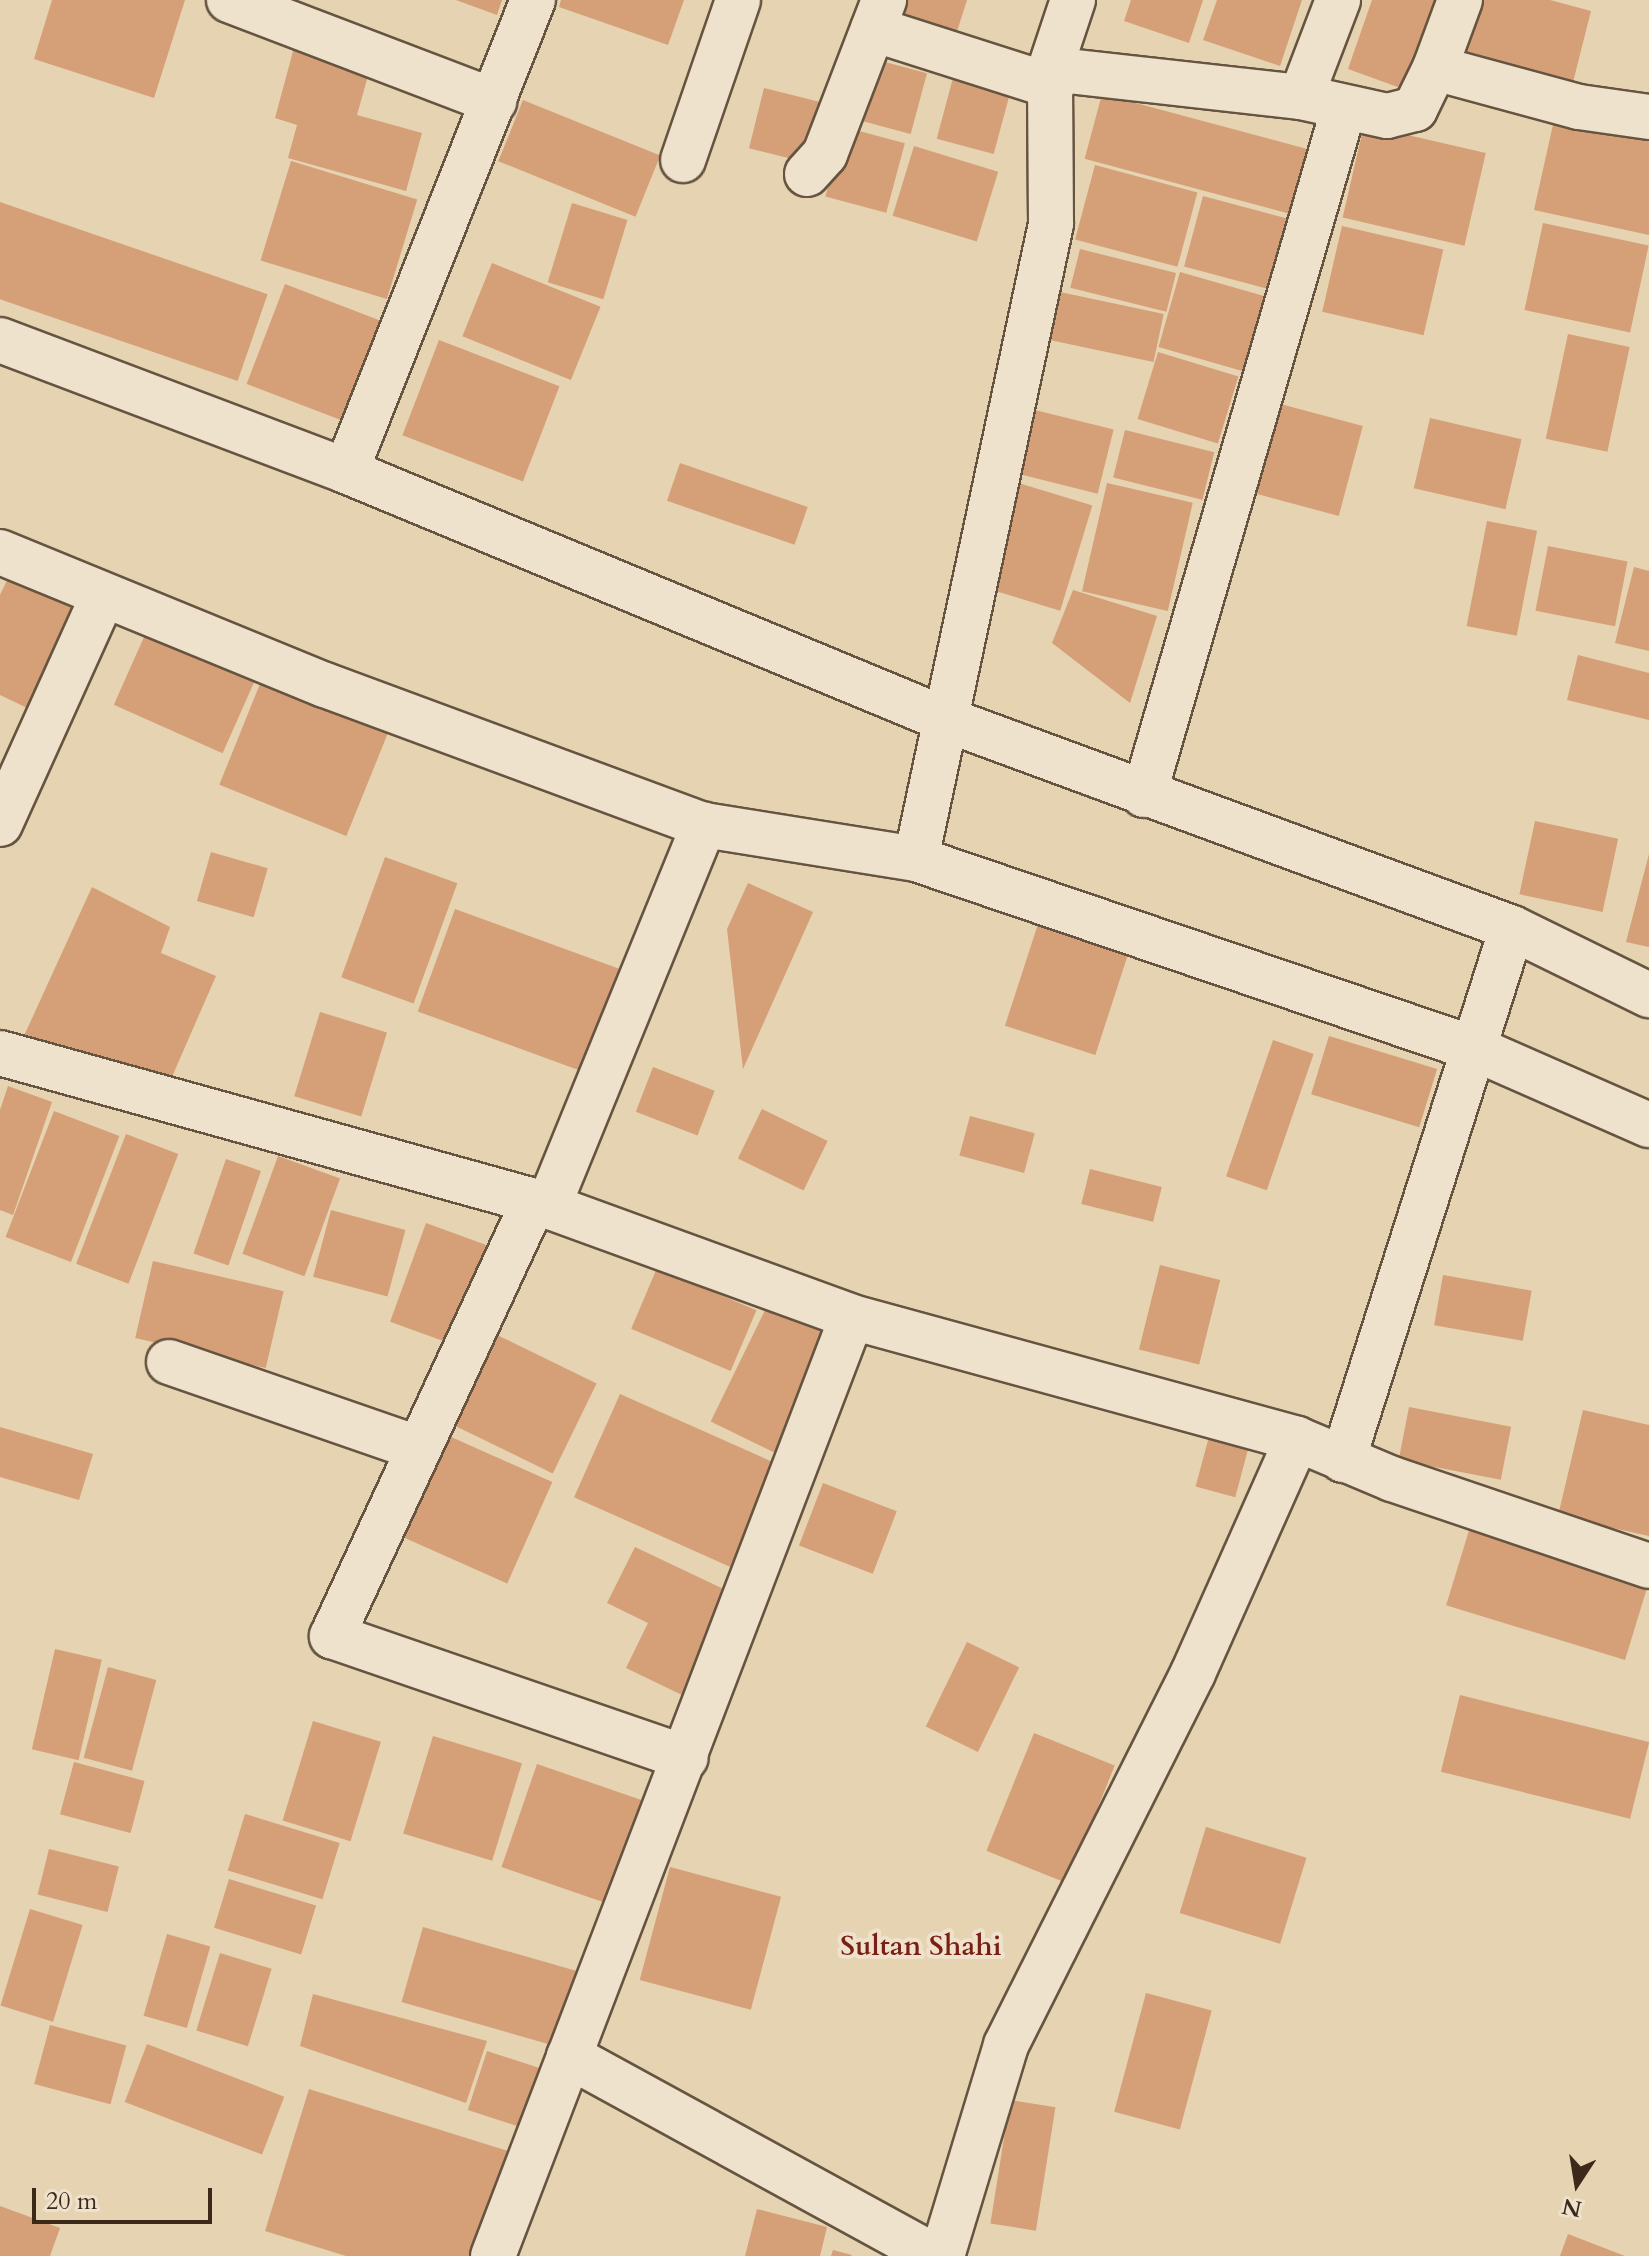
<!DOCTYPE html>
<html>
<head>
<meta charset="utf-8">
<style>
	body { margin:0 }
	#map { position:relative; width:1649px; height:2256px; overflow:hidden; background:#e5d3b2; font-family:Cardo,serif }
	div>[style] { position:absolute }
	.building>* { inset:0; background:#d59f77; transform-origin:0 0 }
	.roads { filter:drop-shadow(2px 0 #665440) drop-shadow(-2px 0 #665440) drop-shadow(0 2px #665440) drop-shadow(0 -2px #665440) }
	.minor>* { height:44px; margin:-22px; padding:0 22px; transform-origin:22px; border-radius:22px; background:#eee2cd }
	span { translate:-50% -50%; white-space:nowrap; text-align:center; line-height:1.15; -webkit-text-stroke:8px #eee2cd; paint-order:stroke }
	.neighbourhood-label { font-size:28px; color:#7a1f14; font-weight:700 }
	.north { position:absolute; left:1537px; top:2144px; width:80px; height:80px; -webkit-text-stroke:6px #eee2cd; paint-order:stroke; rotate:192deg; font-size:22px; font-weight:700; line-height:32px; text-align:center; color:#3c291a }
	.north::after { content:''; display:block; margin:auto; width:28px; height:36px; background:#3c291a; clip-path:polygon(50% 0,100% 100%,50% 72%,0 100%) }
	.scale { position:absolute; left:32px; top:2188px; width:180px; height:36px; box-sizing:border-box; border:4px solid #3c291a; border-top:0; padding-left:10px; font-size:24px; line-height:28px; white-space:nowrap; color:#3c291a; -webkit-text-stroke:6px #eee2cd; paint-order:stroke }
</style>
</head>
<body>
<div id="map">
	<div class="building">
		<i style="clip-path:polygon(52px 0,185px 0,154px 98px,34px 59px)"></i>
		<i style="clip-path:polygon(456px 0,502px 0,497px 15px)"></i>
		<i style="clip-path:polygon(561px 0,684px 0,668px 45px,559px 7px)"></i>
		<i style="clip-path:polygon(894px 0,967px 0,952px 47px,886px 26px)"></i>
		<i style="clip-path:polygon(1131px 0,1203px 0,1189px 43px,1124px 21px)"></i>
		<i style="clip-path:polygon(1217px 0,1302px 0,1280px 66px,1203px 40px)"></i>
		<i style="clip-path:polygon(1372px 0,1438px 0,1406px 90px,1348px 69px)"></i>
		<i style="clip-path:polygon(1468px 0,1550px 0,1591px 11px,1570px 94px,1451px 65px)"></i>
		<i style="clip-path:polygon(295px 44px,371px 65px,357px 115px,422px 133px,406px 191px,288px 158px,297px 125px,275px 118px)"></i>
		<i style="left:870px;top:58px;width:59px;height:63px;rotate:15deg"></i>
		<i style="left:953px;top:78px;width:59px;height:63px;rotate:15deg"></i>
		<i style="left:764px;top:88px;width:60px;height:62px;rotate:14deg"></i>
		<i style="left:1102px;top:94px;width:220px;height:67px;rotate:15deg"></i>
		<i style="left:523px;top:100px;width:148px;height:66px;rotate:22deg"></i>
		<i style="clip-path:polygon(1556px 111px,1649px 133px,1649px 235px,1534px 210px)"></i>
		<i style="left:1364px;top:125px;width:125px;height:95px;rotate:13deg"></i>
		<i style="left:844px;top:127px;width:63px;height:72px;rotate:15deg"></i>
		<i style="left:914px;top:146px;width:88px;height:73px;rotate:17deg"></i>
		<i style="left:291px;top:161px;width:132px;height:104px;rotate:17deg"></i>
		<i style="left:1095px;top:165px;width:106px;height:77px;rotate:15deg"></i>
		<i style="left:1203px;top:196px;width:91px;height:73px;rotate:15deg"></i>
		<i style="left:0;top:202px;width:283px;height:92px;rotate:19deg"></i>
		<i style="left:572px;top:203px;width:58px;height:83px;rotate:17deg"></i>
		<i style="left:1543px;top:223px;width:108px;height:89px;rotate:12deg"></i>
		<i style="left:1342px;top:226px;width:104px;height:88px;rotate:13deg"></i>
		<i style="left:1080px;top:249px;width:99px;height:40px;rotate:14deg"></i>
		<i style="left:492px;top:263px;width:117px;height:79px;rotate:22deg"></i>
		<i style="left:1180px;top:272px;width:89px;height:78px;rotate:16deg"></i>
		<i style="left:285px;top:284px;width:110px;height:107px;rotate:21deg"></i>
		<i style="left:1060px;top:292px;width:106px;height:49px;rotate:12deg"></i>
		<i style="left:1568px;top:334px;width:63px;height:107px;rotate:12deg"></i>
		<i style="left:439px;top:340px;width:129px;height:102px;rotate:21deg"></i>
		<i style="left:1158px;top:352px;width:84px;height:70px;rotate:17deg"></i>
		<i style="left:1273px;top:402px;width:93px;height:93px;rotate:15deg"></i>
		<i style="left:1035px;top:410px;width:81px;height:66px;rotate:14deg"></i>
		<i style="left:1430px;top:418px;width:94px;height:72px;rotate:13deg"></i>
		<i style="left:1125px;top:430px;width:92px;height:49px;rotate:14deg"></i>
		<i style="left:680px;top:463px;width:135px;height:40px;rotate:19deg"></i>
		<i style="left:1012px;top:481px;width:84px;height:110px;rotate:17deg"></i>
		<i style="left:1107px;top:483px;width:88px;height:111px;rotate:13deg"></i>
		<i style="left:1487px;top:521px;width:51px;height:107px;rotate:11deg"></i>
		<i style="left:1548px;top:546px;width:81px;height:66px;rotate:11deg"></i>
		<i style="clip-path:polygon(1634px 567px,1649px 571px,1649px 651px,1615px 643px)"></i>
		<i style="clip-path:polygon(11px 572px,93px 611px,42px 715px,0 695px,0 595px)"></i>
		<i style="clip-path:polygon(1073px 590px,1157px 616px,1130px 703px,1052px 643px)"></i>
		<i style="left:148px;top:628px;width:119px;height:84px;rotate:24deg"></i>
		<i style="clip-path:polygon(1578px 655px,1649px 673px,1649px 720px,1567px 700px)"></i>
		<i style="left:262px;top:679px;width:137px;height:114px;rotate:22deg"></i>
		<i style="left:1535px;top:821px;width:85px;height:75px;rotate:12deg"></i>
		<i style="left:211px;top:852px;width:59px;height:51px;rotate:16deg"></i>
		<i style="clip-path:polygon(1649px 854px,1649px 947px,1626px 942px)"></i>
		<i style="left:385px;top:857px;width:77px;height:128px;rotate:20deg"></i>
		<i style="clip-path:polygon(748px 883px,813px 912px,743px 1069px,727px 929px)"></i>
		<i style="clip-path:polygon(92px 887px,170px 927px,161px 953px,216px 976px,171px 1079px,23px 1038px)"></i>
		<i style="left:455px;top:909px;width:182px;height:109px;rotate:20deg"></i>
		<i style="left:1038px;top:924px;width:95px;height:107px;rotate:18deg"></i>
		<i style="left:320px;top:1012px;width:70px;height:88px;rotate:17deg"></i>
		<i style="left:1329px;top:1036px;width:113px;height:61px;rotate:17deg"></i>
		<i style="left:1273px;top:1040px;width:43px;height:144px;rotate:19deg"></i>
		<i style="left:653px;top:1067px;width:66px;height:48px;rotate:21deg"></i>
		<i style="clip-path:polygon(8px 1086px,52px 1102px,13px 1215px,0 1210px,0 1110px)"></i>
		<i style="left:762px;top:1109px;width:73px;height:55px;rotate:26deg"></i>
		<i style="left:54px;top:1111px;width:70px;height:135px;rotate:21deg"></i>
		<i style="left:970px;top:1116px;width:67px;height:41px;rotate:15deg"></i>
		<i style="left:126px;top:1134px;width:56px;height:139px;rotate:21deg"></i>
		<i style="left:278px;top:1156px;width:66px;height:104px;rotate:20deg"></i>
		<i style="left:226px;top:1159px;width:37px;height:100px;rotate:19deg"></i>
		<i style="left:1090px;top:1169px;width:74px;height:36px;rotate:14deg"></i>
		<i style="left:331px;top:1210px;width:77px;height:69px;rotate:15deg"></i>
		<i style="left:426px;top:1223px;width:67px;height:105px;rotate:20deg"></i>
		<i style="left:153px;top:1261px;width:134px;height:79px;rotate:13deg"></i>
		<i style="left:1160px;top:1265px;width:62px;height:87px;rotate:14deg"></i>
		<i style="left:657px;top:1268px;width:108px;height:66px;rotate:23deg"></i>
		<i style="left:1443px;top:1275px;width:90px;height:51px;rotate:10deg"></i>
		<i style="left:769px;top:1302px;width:74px;height:133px;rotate:26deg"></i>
		<i style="left:495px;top:1334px;width:113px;height:100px;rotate:26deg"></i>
		<i style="left:620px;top:1394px;width:178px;height:113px;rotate:24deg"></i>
		<i style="left:1409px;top:1407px;width:104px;height:54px;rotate:11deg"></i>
		<i style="clip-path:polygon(1583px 1410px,1649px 1425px,1649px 1536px,1558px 1516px)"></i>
		<i style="left:1214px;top:1418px;width:41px;height:71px;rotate:15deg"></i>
		<i style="clip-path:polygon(0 1427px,93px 1454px,79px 1500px,0 1477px)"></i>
		<i style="left:440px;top:1432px;width:123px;height:111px;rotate:24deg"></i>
		<i style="left:823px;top:1483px;width:79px;height:67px;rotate:21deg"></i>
		<i style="left:1471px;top:1524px;width:187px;height:85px;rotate:17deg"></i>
		<i style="clip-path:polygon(635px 1547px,732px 1593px,682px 1695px,626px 1668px,648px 1623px,607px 1603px)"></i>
		<i style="left:967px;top:1642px;width:58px;height:94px;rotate:26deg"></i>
		<i style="left:55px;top:1649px;width:48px;height:103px;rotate:13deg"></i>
		<i style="left:108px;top:1667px;width:50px;height:94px;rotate:15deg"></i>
		<i style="left:1460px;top:1695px;width:195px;height:79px;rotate:14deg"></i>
		<i style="left:313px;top:1721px;width:71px;height:104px;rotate:17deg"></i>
		<i style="left:1034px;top:1733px;width:87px;height:127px;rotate:22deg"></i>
		<i style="left:433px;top:1736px;width:93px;height:102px;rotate:17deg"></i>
		<i style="left:74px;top:1762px;width:73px;height:54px;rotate:15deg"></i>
		<i style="left:537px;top:1764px;width:118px;height:109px;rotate:19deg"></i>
		<i style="left:245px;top:1814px;width:99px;height:59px;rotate:17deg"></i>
		<i style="left:1206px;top:1827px;width:105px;height:90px;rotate:17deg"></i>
		<i style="left:49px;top:1849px;width:72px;height:47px;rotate:14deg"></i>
		<i style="left:670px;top:1867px;width:115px;height:117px;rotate:15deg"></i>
		<i style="left:229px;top:1879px;width:91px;height:51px;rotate:17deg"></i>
		<i style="left:30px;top:1909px;width:55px;height:101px;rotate:17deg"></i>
		<i style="left:423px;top:1927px;width:168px;height:78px;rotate:16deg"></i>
		<i style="left:167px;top:1934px;width:45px;height:85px;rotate:16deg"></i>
		<i style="left:220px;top:1953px;width:54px;height:81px;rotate:17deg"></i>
		<i style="left:1146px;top:1993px;width:68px;height:123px;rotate:15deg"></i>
		<i style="clip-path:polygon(313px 1994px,487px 2041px,466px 2103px,300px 2046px)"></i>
		<i style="left:50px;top:2025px;width:79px;height:61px;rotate:15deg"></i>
		<i style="left:147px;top:2044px;width:147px;height:62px;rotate:21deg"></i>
		<i style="left:487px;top:2051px;width:68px;height:62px;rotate:18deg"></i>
		<i style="clip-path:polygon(309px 2089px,508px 2151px,476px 2256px,346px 2256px,265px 2231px)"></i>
		<i style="left:1010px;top:2100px;width:46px;height:125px;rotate:9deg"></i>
		<i style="clip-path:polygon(0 2206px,60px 2228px,50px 2256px,0 2256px)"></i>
		<i style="clip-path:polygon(757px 2209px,827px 2227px,820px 2256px,745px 2256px)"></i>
		<i style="clip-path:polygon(1568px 2234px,1625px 2256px,1560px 2256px)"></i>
		<i style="clip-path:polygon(833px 2250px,852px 2255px,851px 2256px,831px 2256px)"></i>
	</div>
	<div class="roads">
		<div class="minor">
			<i style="left:229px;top:0;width:284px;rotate:20.9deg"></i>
			<i style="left:1460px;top:0;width:72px;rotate:110.2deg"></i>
			<i style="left:1435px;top:68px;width:149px;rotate:15.2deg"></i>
			<i style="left:1579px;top:107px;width:71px;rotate:8.1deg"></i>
			<i style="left:873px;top:29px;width:188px;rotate:17.7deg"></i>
			<i style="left:1050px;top:69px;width:253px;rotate:6.4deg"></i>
			<i style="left:1301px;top:97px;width:88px;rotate:12.5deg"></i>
			<i style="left:1387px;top:116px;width:29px;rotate:-14deg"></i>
			<i style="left:1415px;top:109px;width:46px;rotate:-64deg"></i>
			<i style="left:1301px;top:97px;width:104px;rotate:-69.1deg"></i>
			<i style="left:683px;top:160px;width:169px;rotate:-71deg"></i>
			<i style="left:807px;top:174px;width:27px;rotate:-48deg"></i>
			<i style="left:825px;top:154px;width:165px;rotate:-69deg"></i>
			<i style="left:0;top:340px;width:370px;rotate:20.7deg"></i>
			<i style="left:346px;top:471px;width:645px;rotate:22.51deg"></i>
			<i style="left:942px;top:718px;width:607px;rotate:20.22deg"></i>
			<i style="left:1512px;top:928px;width:153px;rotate:26.1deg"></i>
			<i style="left:346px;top:471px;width:507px;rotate:-68.35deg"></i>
			<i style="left:0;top:552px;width:351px;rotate:22.3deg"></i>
			<i style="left:325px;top:685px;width:404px;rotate:20.3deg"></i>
			<i style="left:704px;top:825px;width:215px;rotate:9.1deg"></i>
			<i style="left:916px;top:859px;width:594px;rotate:18.77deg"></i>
			<i style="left:1478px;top:1050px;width:187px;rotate:23.7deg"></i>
			<i style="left:1144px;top:795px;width:712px;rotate:-73.78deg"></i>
			<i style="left:0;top:824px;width:250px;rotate:-65.7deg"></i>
			<i style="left:916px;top:859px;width:649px;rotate:-78deg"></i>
			<i style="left:1051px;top:224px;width:155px;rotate:-90.4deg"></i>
			<i style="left:1050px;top:69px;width:73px;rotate:-71.6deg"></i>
			<i style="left:0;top:1053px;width:554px;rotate:15.49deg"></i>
			<i style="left:534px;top:1201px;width:338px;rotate:20deg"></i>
			<i style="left:852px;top:1317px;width:461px;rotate:15.3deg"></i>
			<i style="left:1297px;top:1439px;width:103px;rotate:22.8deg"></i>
			<i style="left:1392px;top:1479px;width:271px;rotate:18.7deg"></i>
			<i style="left:534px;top:1201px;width:480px;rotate:114.9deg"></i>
			<i style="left:332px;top:1636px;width:374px;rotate:19deg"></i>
			<i style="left:548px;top:1207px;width:413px;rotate:-67.8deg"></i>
			<i style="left:169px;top:1362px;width:263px;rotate:19.1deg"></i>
			<i style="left:1343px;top:1460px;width:558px;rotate:-72.38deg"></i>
			<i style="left:569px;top:2056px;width:417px;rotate:28.7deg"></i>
			<i style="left:493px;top:2256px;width:1005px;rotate:-69.08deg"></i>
			<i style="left:942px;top:2256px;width:220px;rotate:-73.1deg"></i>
			<i style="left:1006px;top:2045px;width:416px;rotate:-63.3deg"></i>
			<i style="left:1193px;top:1673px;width:256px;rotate:-66deg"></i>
		</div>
	</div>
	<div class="neighbourhood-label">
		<span style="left:921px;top:1946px">Sultan Shahi</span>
	</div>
	<div class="north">N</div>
	<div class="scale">20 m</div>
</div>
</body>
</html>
